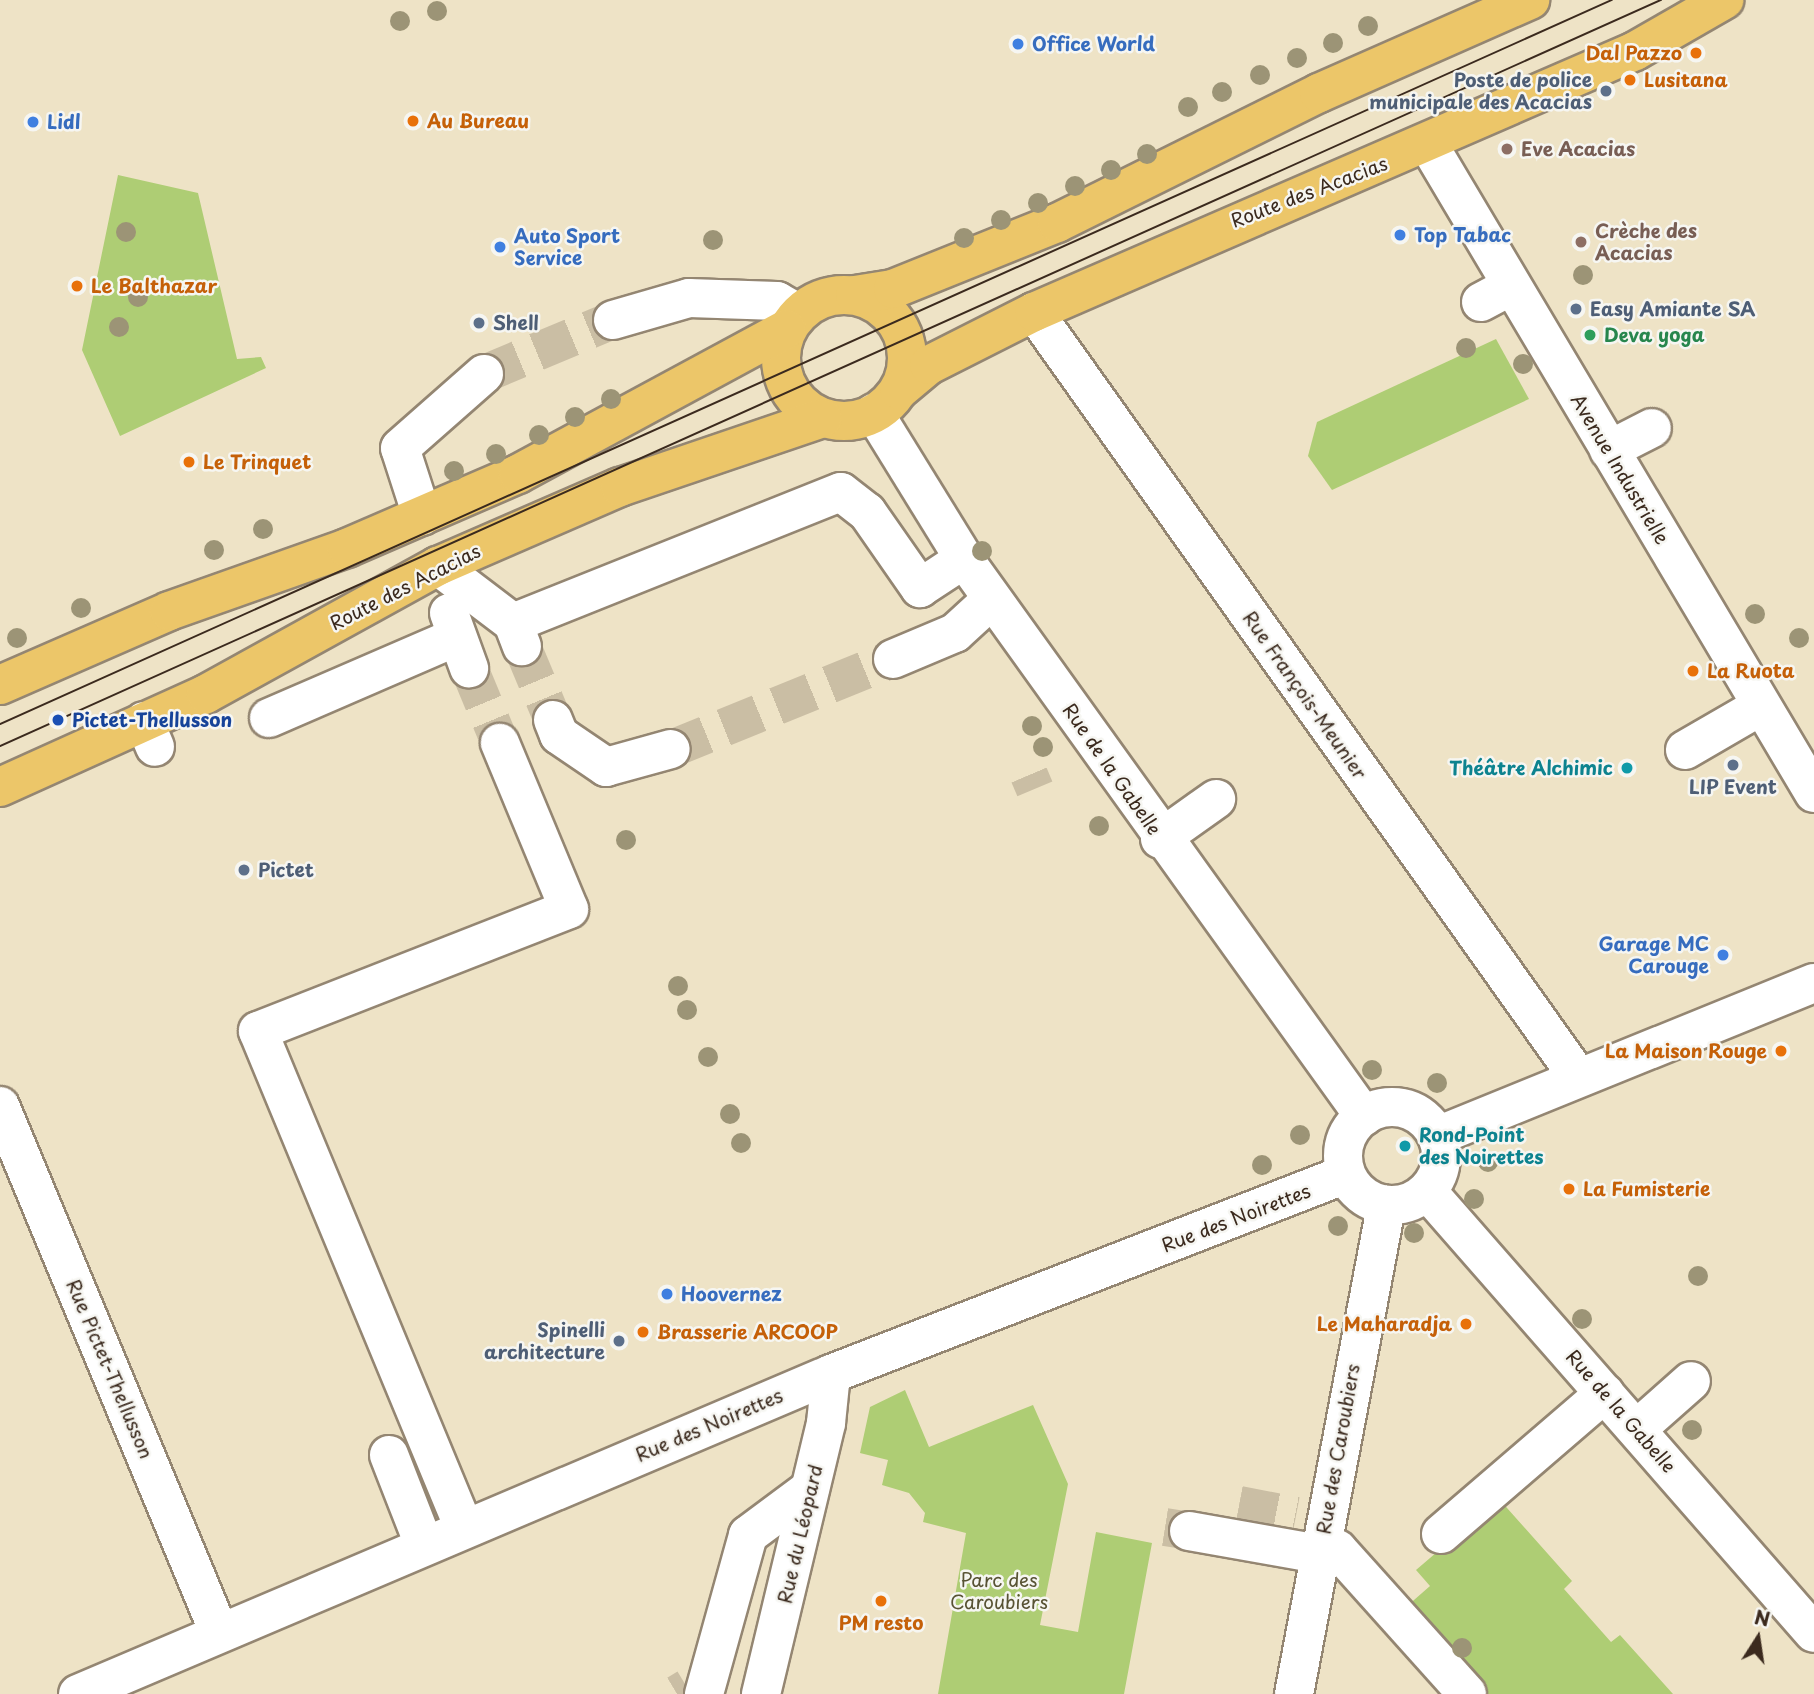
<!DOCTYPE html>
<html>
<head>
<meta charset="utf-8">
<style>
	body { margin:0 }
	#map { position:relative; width:1814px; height:1694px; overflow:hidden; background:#eee3c6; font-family:"Playpen Sans",sans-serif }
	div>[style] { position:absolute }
	.green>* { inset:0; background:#aecd74 }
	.minor-tunnel>* { height:38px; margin-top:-19px; transform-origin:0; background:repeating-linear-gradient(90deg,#cabea4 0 38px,transparent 0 57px) }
	.roads { filter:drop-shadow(2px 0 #948672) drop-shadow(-2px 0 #948672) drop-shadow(0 2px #948672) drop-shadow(0 -2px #948672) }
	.minor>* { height:38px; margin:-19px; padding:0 19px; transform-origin:19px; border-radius:19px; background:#fff }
	.minor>.ring { margin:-19px; padding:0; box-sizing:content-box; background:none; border:38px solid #fff; border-radius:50% }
	.major>* { height:38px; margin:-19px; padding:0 19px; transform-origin:19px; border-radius:19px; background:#ecc669 }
	.major>.ring { margin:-19px; padding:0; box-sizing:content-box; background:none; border:38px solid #ecc669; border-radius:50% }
	.tram>* { height:2px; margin:-1px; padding:0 1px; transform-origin:1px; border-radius:1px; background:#3b2a1e }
	.trees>* { width:20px; height:20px; margin:-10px; border-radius:50%; background:#9c9476 }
	.dots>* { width:19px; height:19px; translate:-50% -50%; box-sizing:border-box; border:4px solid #f6f6f2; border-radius:50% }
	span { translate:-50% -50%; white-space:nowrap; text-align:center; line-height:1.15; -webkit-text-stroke:5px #f6f6f2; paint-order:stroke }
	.shop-label { font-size:19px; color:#366cbe; font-weight:700 }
	.left { translate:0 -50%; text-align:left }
	.right { translate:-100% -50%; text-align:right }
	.food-label { font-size:19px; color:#c56008; font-weight:700 }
	.service-label { font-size:19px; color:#4e5e75; font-weight:700 }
	.education-label { font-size:19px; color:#785e54; font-weight:700 }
	.street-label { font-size:19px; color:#3b2a1e }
	.leisure-label { font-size:19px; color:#27864d; font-weight:700 }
	.transit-label { font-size:19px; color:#164399; font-weight:700 }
	.culture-label { font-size:19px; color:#0d838f; font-weight:700 }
	.park-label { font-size:19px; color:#585334 }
	.north { position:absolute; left:1723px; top:1603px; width:70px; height:70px; -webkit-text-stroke:5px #f6f6f2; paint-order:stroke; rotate:12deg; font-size:19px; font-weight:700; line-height:28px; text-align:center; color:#3b2a1e }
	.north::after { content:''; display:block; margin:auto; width:24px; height:32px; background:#3b2a1e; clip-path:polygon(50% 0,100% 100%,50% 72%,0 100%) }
</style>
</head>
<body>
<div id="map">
	<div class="green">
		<i style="clip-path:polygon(118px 175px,198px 193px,237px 359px,261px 357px,266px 368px,120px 436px,82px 350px)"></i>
		<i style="clip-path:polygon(1496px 339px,1529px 399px,1332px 490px,1308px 456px,1317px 422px)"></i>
		<i style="clip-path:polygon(905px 1390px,929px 1447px,1033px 1405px,1068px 1484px,1040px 1625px,1078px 1632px,1096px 1532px,1152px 1543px,1124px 1694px,938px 1694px,966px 1533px,923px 1522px,925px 1513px,909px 1493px,882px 1485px,888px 1460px,860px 1453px,870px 1407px)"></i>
		<i style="clip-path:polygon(1499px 1499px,1572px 1581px,1564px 1589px,1611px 1642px,1620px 1635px,1673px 1694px,1484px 1694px,1406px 1607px,1430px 1586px,1416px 1570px)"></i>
	</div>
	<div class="minor-tunnel">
		<i style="left:484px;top:374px;width:140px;rotate:-22.7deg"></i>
		<i style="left:522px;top:646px;width:80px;rotate:67.3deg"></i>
		<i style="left:469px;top:668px;width:81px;rotate:67.5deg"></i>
		<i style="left:671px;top:749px;width:240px;rotate:-22.1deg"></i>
		<i style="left:1029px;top:775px;width:15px;rotate:67deg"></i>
		<i style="left:1239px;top:1505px;width:58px;rotate:10.9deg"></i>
		<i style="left:1165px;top:1527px;width:24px;rotate:9deg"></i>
		<i style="left:677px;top:1694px;width:12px;rotate:-31deg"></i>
	</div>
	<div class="roads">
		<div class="minor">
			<i style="left:1428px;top:144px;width:755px;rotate:59.26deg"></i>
			<i style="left:1481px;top:302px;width:32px;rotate:-28deg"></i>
			<i style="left:1034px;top:312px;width:939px;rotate:54.58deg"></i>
			<i style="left:613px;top:320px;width:79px;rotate:-16.1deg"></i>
			<i style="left:689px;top:298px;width:88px;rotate:2deg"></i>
			<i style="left:777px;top:301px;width:24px;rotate:30deg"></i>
			<i style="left:874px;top:413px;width:172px;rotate:58.3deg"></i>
			<i style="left:964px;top:559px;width:686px;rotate:54.32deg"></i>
			<i style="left:1609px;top:450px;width:48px;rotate:-27.1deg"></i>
			<i style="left:422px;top:516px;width:71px;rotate:-107.9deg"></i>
			<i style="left:400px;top:448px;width:112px;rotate:-41.4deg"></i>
			<i style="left:438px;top:566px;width:94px;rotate:37.2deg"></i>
			<i style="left:513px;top:623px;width:25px;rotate:69deg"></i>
			<i style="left:449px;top:613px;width:59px;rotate:70deg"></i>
			<i style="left:513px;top:623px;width:353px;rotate:-21.8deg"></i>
			<i style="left:841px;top:492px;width:33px;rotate:38deg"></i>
			<i style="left:867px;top:512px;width:93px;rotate:55.1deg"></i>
			<i style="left:920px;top:588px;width:53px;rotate:-33.4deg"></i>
			<i style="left:893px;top:659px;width:67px;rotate:-22.8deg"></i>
			<i style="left:955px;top:633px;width:50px;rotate:-42.6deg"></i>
			<i style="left:269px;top:718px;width:204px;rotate:-23.4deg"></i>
			<i style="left:553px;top:720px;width:16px;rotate:68deg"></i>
			<i style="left:559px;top:735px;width:57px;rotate:34.2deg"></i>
			<i style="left:606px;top:767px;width:67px;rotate:-15.5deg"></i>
			<i style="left:144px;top:721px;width:28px;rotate:67deg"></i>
			<i style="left:1685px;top:750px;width:88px;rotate:-30.1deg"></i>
			<i style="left:1160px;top:839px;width:69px;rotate:-35.5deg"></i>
			<i style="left:0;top:1106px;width:570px;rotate:67.4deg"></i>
			<i class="ring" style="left:1343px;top:1107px;width:60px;height:60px"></i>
			<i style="left:1437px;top:1136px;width:407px;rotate:-22.1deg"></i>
			<i style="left:1427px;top:1191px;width:587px;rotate:48.8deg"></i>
			<i style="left:1637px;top:1429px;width:72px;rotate:-41.6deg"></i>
			<i style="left:389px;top:1455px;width:97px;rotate:68.7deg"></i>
			<i style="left:464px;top:1528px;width:538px;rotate:-112.51deg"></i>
			<i style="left:258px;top:1031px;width:334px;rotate:-21.4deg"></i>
			<i style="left:569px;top:909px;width:180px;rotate:-112.6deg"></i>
			<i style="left:1189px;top:1531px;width:132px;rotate:10deg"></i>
			<i style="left:1441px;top:1534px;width:216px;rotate:-40.7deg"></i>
			<i style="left:1322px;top:1541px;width:18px;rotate:29deg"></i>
			<i style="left:1338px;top:1550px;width:193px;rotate:48.1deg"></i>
			<i style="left:78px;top:1694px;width:818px;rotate:-23.02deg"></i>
			<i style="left:831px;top:1374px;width:552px;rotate:-21.22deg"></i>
			<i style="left:704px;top:1694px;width:165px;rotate:-74.5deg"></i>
			<i style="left:748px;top:1535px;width:77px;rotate:-36.6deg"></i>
			<i style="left:761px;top:1694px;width:279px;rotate:-76.5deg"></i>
			<i style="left:826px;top:1423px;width:49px;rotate:-84.2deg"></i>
			<i style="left:1294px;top:1694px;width:498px;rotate:-79.3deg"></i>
		</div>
		<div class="major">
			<i class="ring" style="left:781px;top:295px;width:88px;height:88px"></i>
			<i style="left:855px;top:295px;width:38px;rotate:-9deg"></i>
			<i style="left:893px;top:289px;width:177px;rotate:-21.9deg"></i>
			<i style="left:1057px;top:223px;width:292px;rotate:-26.4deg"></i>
			<i style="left:1319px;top:93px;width:231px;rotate:-23.8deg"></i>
			<i style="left:899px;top:390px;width:39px;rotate:-40deg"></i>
			<i style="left:929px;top:365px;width:118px;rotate:-26.8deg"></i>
			<i style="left:1034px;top:312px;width:655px;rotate:-23.47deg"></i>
			<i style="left:1635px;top:51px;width:103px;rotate:-29.8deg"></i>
			<i style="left:0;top:685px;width:184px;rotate:-23.6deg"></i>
			<i style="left:169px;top:611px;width:189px;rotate:-19.5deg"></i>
			<i style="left:347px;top:548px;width:186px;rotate:-23.4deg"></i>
			<i style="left:518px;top:474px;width:305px;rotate:-28.4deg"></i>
			<i style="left:0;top:787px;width:226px;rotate:-24.3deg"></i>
			<i style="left:206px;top:694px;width:265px;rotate:-28.9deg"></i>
			<i style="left:438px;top:566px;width:198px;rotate:-23.5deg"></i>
			<i style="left:620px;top:487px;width:214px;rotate:-18.8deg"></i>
		</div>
	</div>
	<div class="tram">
		<i style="left:0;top:724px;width:1767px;rotate:-24.19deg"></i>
		<i style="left:0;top:746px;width:1821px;rotate:-24.19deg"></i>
	</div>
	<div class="trees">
		<i style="left:437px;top:11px"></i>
		<i style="left:400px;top:21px"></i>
		<i style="left:1368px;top:26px"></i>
		<i style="left:1333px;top:43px"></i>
		<i style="left:1297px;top:58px"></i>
		<i style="left:1260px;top:75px"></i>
		<i style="left:1222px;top:92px"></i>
		<i style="left:1188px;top:107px"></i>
		<i style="left:1147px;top:154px"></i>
		<i style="left:1111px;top:170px"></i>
		<i style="left:1075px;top:186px"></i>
		<i style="left:1038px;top:203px"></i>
		<i style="left:1001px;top:220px"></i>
		<i style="left:126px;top:232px"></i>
		<i style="left:964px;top:238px"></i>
		<i style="left:713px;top:240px"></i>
		<i style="left:1583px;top:275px"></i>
		<i style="left:138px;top:297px"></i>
		<i style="left:119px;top:327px"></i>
		<i style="left:1466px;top:348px"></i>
		<i style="left:1523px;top:364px"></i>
		<i style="left:611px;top:399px"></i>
		<i style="left:575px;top:417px"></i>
		<i style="left:539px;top:435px"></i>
		<i style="left:496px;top:454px"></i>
		<i style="left:454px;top:471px"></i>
		<i style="left:263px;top:529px"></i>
		<i style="left:214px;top:550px"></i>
		<i style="left:982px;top:551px"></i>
		<i style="left:81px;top:608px"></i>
		<i style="left:1755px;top:614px"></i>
		<i style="left:17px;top:638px"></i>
		<i style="left:1799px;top:638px"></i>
		<i style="left:1032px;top:726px"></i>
		<i style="left:1043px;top:747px"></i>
		<i style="left:1099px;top:826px"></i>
		<i style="left:626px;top:840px"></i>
		<i style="left:678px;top:986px"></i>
		<i style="left:687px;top:1010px"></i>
		<i style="left:708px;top:1057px"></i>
		<i style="left:1372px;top:1070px"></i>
		<i style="left:1437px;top:1083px"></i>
		<i style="left:730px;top:1114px"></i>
		<i style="left:1300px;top:1135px"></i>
		<i style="left:741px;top:1143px"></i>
		<i style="left:1488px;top:1162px"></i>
		<i style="left:1262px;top:1165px"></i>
		<i style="left:1474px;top:1199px"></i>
		<i style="left:1338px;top:1226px"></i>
		<i style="left:1414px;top:1233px"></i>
		<i style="left:1698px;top:1276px"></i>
		<i style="left:1582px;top:1319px"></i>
		<i style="left:1692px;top:1430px"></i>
		<i style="left:1462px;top:1648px"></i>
	</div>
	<div class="dots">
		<i style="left:1018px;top:44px;background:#3f7fe0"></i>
		<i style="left:1696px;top:53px;background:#e8710a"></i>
		<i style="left:1630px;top:80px;background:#e8710a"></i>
		<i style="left:1606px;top:91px;background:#5c6f8a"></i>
		<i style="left:413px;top:121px;background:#e8710a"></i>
		<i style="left:33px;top:122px;background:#3f7fe0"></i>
		<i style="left:1507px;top:149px;background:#8d6e63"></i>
		<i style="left:1400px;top:235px;background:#3f7fe0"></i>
		<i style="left:1581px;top:242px;background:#8d6e63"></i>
		<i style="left:500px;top:247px;background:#3f7fe0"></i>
		<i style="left:77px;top:286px;background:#e8710a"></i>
		<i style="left:1576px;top:309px;background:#5c6f8a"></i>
		<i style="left:479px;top:323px;background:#5c6f8a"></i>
		<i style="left:1590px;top:335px;background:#2e9e5b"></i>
		<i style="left:189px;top:462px;background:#e8710a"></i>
		<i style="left:1693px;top:671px;background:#e8710a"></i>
		<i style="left:58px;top:720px;background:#1a4fb4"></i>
		<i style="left:1733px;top:765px;background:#5c6f8a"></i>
		<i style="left:1627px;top:768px;background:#0f9aa8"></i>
		<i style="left:244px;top:870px;background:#5c6f8a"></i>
		<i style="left:1723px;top:955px;background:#3f7fe0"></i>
		<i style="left:1781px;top:1051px;background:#e8710a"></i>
		<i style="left:1405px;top:1146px;background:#0f9aa8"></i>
		<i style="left:1569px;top:1189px;background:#e8710a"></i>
		<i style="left:667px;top:1294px;background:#3f7fe0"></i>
		<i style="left:1466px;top:1324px;background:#e8710a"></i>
		<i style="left:643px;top:1332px;background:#e8710a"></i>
		<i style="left:619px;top:1341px;background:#5c6f8a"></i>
		<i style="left:881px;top:1601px;background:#e8710a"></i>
	</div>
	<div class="shop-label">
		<span class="left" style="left:1032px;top:44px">Office World</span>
		<span class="left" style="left:47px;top:122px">Lidl</span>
		<span class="left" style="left:1414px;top:235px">Top Tabac</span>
		<span class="left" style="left:514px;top:247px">Auto Sport<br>Service</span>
		<span class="right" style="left:1709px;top:955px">Garage MC<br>Carouge</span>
		<span class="left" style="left:681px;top:1294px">Hoovernez</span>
	</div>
	<div class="food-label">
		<span class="right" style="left:1682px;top:53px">Dal Pazzo</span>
		<span class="left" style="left:1644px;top:80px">Lusitana</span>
		<span class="left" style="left:427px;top:121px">Au Bureau</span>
		<span class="left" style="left:91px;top:286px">Le Balthazar</span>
		<span class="left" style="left:203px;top:462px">Le Trinquet</span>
		<span class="left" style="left:1707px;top:671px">La Ruota</span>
		<span class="right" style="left:1767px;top:1051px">La Maison Rouge</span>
		<span class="left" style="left:1583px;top:1189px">La Fumisterie</span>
		<span class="right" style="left:1452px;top:1324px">Le Maharadja</span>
		<span class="left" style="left:657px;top:1332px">Brasserie ARCOOP</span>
		<span style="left:881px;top:1623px">PM resto</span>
	</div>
	<div class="service-label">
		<span class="right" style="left:1592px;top:91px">Poste de police<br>municipale des Acacias</span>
		<span class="left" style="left:1590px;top:309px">Easy Amiante SA</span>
		<span class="left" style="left:493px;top:323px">Shell</span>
		<span style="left:1733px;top:787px">LIP Event</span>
		<span class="left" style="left:258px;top:870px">Pictet</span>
		<span class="right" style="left:605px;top:1341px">Spinelli<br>architecture</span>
	</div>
	<div class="education-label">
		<span class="left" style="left:1521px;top:149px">Eve Acacias</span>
		<span class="left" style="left:1595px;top:242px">Crèche des<br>Acacias</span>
	</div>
	<div class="street-label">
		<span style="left:1309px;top:192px;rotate:-21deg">Route des Acacias</span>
		<span style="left:1620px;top:469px;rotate:59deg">Avenue Industrielle</span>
		<span style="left:405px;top:587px;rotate:-27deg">Route des Acacias</span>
		<span style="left:1305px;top:695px;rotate:55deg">Rue François-Meunier</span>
		<span style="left:1112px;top:769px;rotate:55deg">Rue de la Gabelle</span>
		<span style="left:1236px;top:1218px;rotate:-21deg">Rue des Noirettes</span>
		<span style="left:110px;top:1369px;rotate:67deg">Rue Pictet-Thellusson</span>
		<span style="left:1621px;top:1411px;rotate:49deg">Rue de la Gabelle</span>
		<span style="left:709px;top:1425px;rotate:-23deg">Rue des Noirettes</span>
		<span style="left:1338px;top:1449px;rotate:-80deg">Rue des Caroubiers</span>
		<span style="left:800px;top:1534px;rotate:-77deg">Rue du Léopard</span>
	</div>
	<div class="leisure-label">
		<span class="left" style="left:1604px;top:335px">Deva yoga</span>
	</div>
	<div class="transit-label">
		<span class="left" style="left:72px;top:720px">Pictet-Thellusson</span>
	</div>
	<div class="culture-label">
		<span class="right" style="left:1613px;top:768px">Théâtre Alchimic</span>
		<span class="left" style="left:1419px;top:1146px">Rond-Point<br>des Noirettes</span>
	</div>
	<div class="park-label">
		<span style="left:999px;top:1591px">Parc des<br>Caroubiers</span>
	</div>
	<div class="north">N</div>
</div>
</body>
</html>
